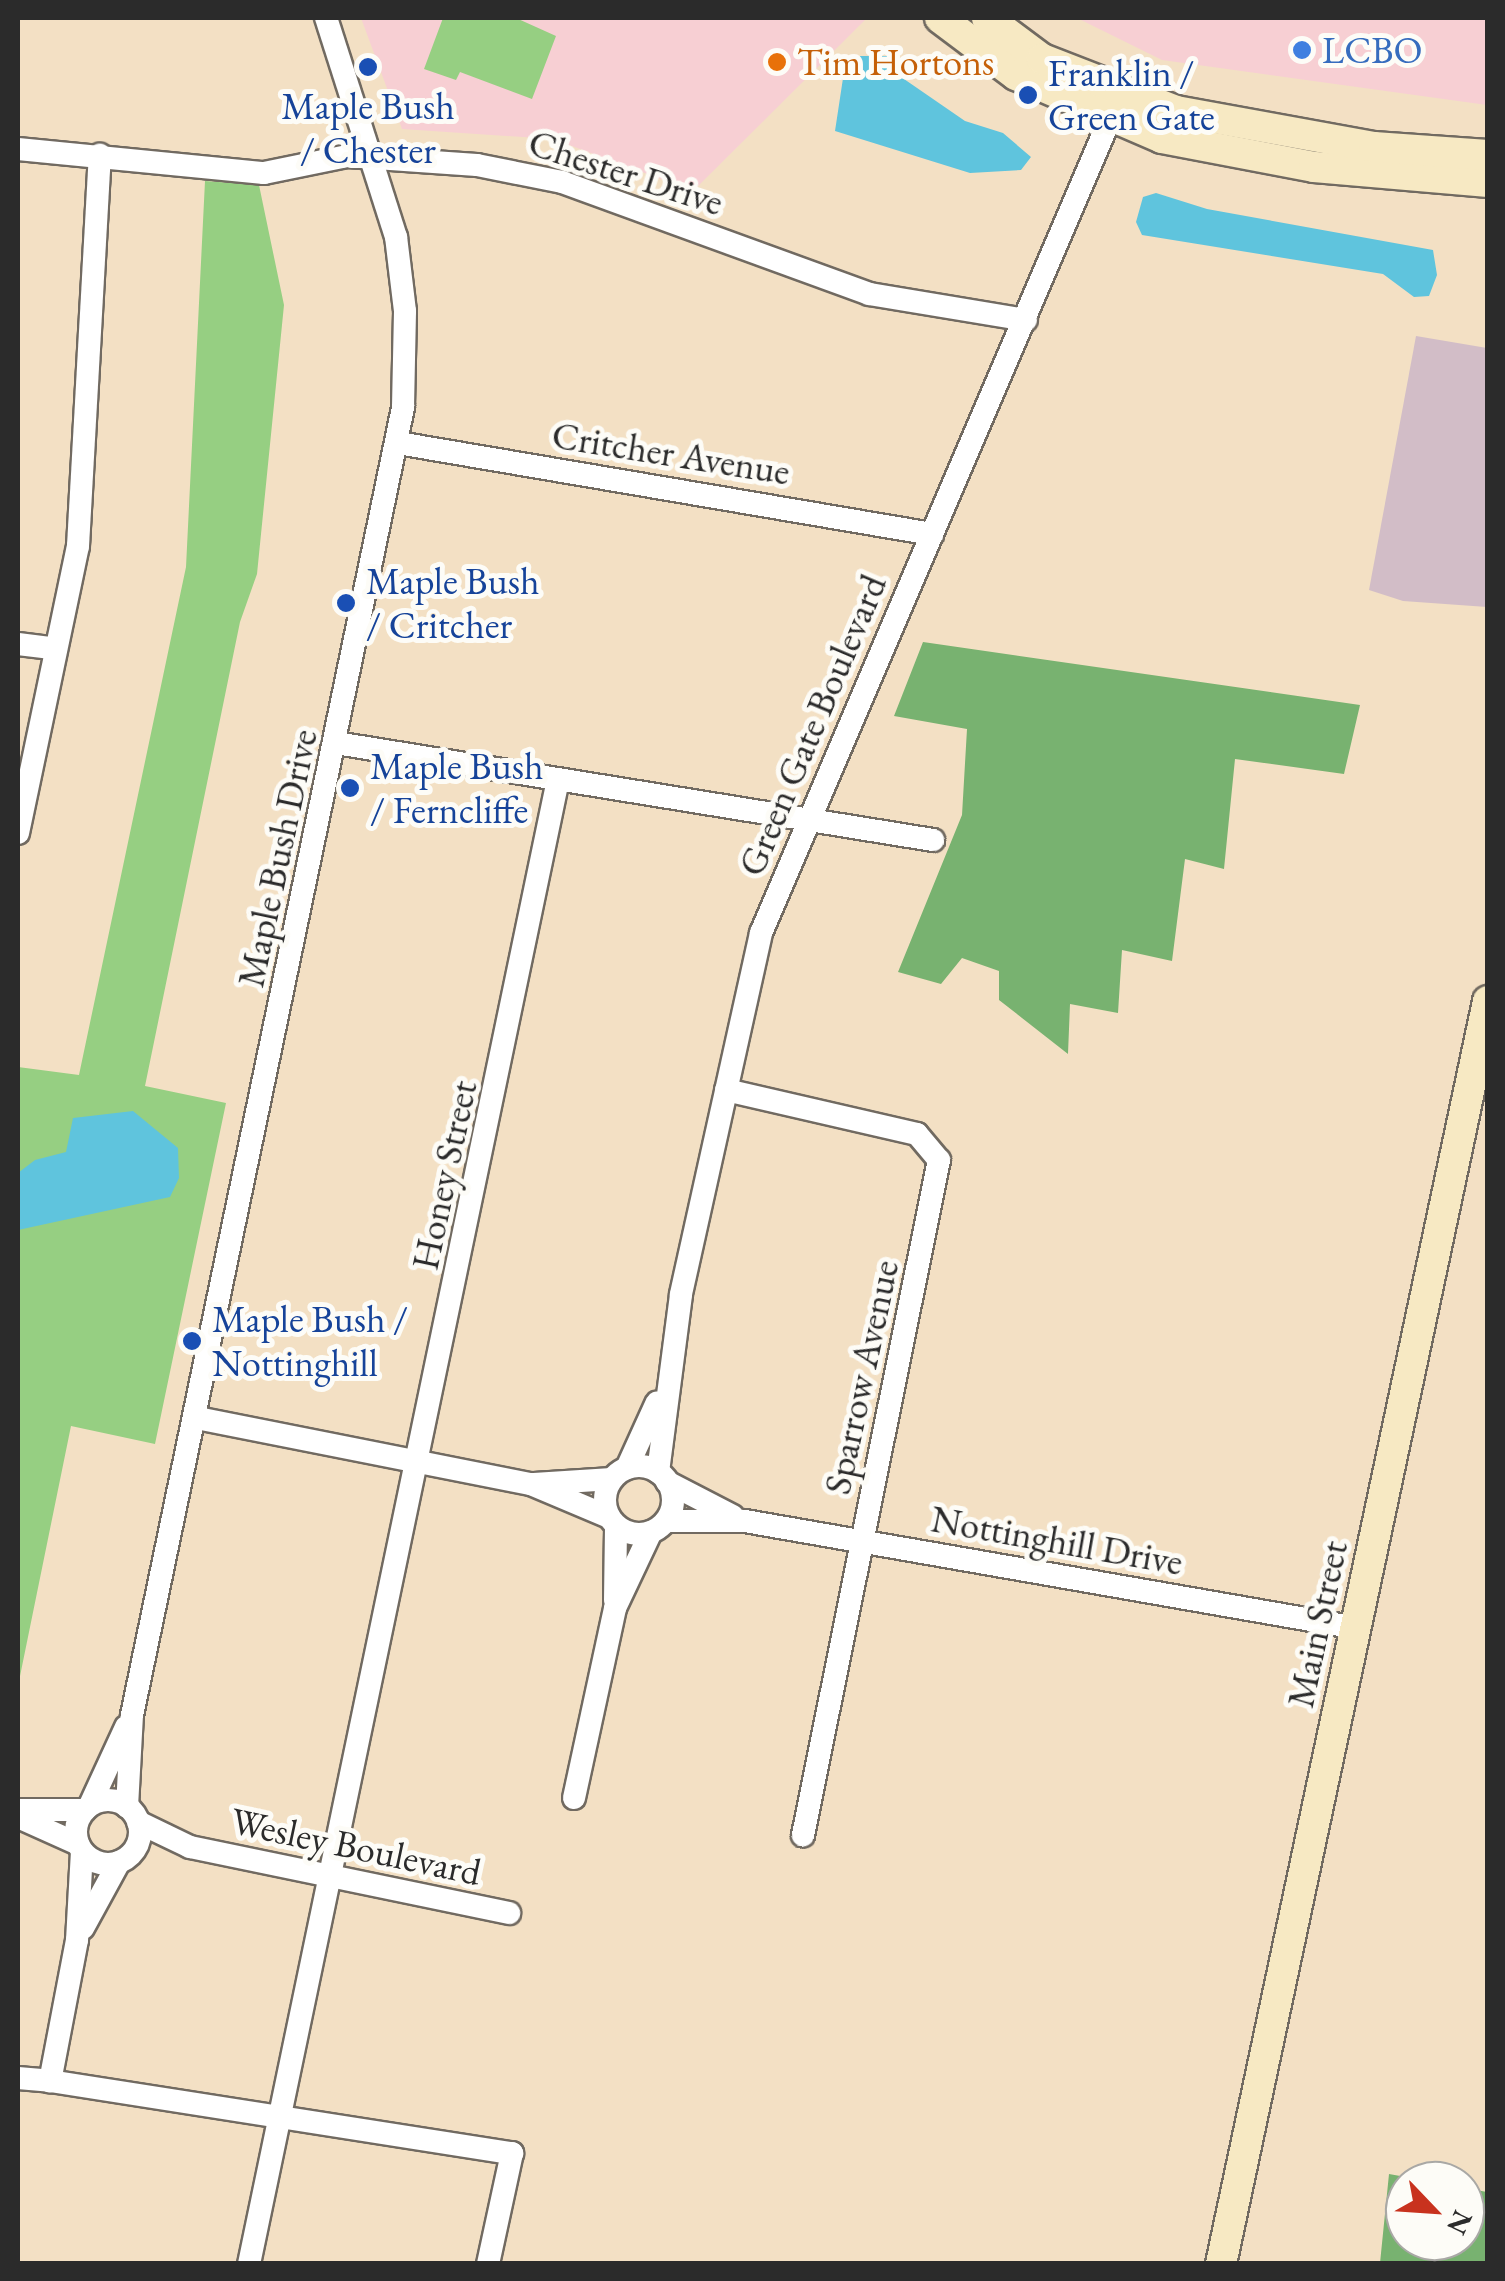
<!DOCTYPE html>
<html>
<head>
<meta charset="utf-8">
<style>
	body { margin:0 }
	#map { position:relative; width:1505px; height:2281px; overflow:hidden; background:#f3e0c4; font-family:"EB Garamond",serif }
	div>[style] { position:absolute }
	.built>* { inset:0; background:#f7cfd3 }
	.industrial>* { inset:0; background:#d2bdc7 }
	.green>* { inset:0; background:#96cf82 }
	.forest>* { inset:0; background:#78b270 }
	.water>* { inset:0; background:#5fc4dd }
	.roads { filter:drop-shadow(2px 0 #716a61) drop-shadow(-2px 0 #716a61) drop-shadow(0 2px #716a61) drop-shadow(0 -2px #716a61) }
	.minor>* { height:22px; margin:-11px; padding:0 11px; transform-origin:11px; border-radius:11px; background:#fff }
	.minor>.ring { margin:-11px; padding:0; box-sizing:content-box; background:none; border:22px solid #fff; border-radius:50% }
	.secondary>* { height:30px; margin:-15px; padding:0 15px; transform-origin:15px; border-radius:15px; background:#f7e9c3 }
	.dots>* { width:28px; height:28px; translate:-50% -50%; box-sizing:border-box; border:5px solid #fdfcf7; border-radius:50% }
	span { translate:-50% -50%; white-space:nowrap; text-align:center; line-height:1.15; -webkit-text-stroke:10px #fdfcf7; paint-order:stroke }
	.shop-label { font-size:38px; color:#366cbe }
	.left { translate:0 -50%; text-align:left }
	.food-label { font-size:38px; color:#c56008 }
	.transit-label { font-size:38px; color:#164399 }
	.street-label { font-size:38px; color:#2b2b2b }
	.frame { position:absolute; inset:0; border:20px solid #2b2b2b; pointer-events:none }
	.north { position:absolute; left:1385px; top:2161px; width:100px; height:100px; box-sizing:border-box; background:#fdfcf7; border:2px solid #a9a8a5; border-radius:50%; rotate:115deg; font-size:28px; font-weight:700; line-height:40px; text-align:center; color:#2b2b2b }
	.north::after { content:''; display:block; margin:auto; width:35px; height:45px; background:#c8321e; clip-path:polygon(50% 0,100% 100%,50% 72%,0 100%) }
</style>
</head>
<body>
<div id="map">
	<div class="built">
		<i style="clip-path:polygon(361px 18px,867px 18px,693px 191px,553px 139px,402px 129px)"></i>
		<i style="clip-path:polygon(1077px 18px,1487px 18px,1487px 105px,1162px 60px)"></i>
	</div>
	<div class="industrial">
		<i style="clip-path:polygon(1416px 336px,1487px 348px,1487px 607px,1403px 601px,1369px 590px)"></i>
	</div>
	<div class="green">
		<i style="clip-path:polygon(443px 18px,516px 18px,556px 36px,532px 99px,460px 72px,456px 80px,424px 69px)"></i>
		<i style="clip-path:polygon(205px 181px,259px 185px,284px 305px,257px 574px,240px 622px,145px 1086px,226px 1103px,155px 1444px,71px 1426px,18px 1686px,18px 1067px,79px 1075px,186px 567px)"></i>
	</div>
	<div class="forest">
		<i style="clip-path:polygon(923px 642px,1360px 705px,1344px 774px,1235px 759px,1224px 869px,1185px 859px,1172px 961px,1122px 950px,1118px 1013px,1070px 1004px,1068px 1054px,999px 1000px,999px 971px,962px 958px,941px 984px,898px 972px,962px 815px,967px 729px,894px 716px)"></i>
		<i style="clip-path:polygon(1389px 2174px,1428px 2181px,1405px 2181px,1405px 2241px,1465px 2241px,1465px 2188px,1487px 2192px,1487px 2263px,1380px 2263px)"></i>
	</div>
	<div class="water">
		<i style="clip-path:polygon(860px 56px,888px 56px,904px 79px,965px 121px,1003px 133px,1031px 157px,1021px 170px,970px 173px,835px 131px,845px 65px)"></i>
		<i style="clip-path:polygon(1156px 193px,1207px 209px,1433px 250px,1437px 275px,1429px 296px,1414px 297px,1383px 274px,1142px 235px,1136px 222px,1143px 197px)"></i>
		<i style="clip-path:polygon(133px 1111px,178px 1148px,179px 1178px,170px 1197px,18px 1230px,18px 1173px,35px 1160px,66px 1152px,73px 1118px)"></i>
	</div>
	<div class="roads">
		<div class="minor">
			<i style="left:18px;top:149px;width:247px;rotate:5.6deg"></i>
			<i style="left:264px;top:173px;width:85px;rotate:-11.6deg"></i>
			<i style="left:347px;top:156px;width:130px;rotate:4deg"></i>
			<i style="left:477px;top:165px;width:87px;rotate:11.3deg"></i>
			<i style="left:562px;top:182px;width:327px;rotate:20deg"></i>
			<i style="left:869px;top:294px;width:159px;rotate:9.4deg"></i>
			<i style="left:398px;top:443px;width:542px;rotate:9.67deg"></i>
			<i style="left:18px;top:644px;width:38px;rotate:7deg"></i>
			<i style="left:336px;top:743px;width:605px;rotate:9.23deg"></i>
			<i style="left:18px;top:833px;width:293px;rotate:-78.2deg"></i>
			<i style="left:78px;top:546px;width:392px;rotate:-86.8deg"></i>
			<i style="left:726px;top:1090px;width:196px;rotate:13deg"></i>
			<i style="left:917px;top:1134px;width:34px;rotate:50deg"></i>
			<i style="left:939px;top:1160px;width:689px;rotate:101.39deg"></i>
			<i style="left:197px;top:1418px;width:340px;rotate:11.2deg"></i>
			<i style="left:531px;top:1484px;width:85px;rotate:22.9deg"></i>
			<i class="ring" style="left:605px;top:1466px;width:46px;height:46px"></i>
			<i style="left:627px;top:1468px;width:72px;rotate:-65.6deg"></i>
			<i style="left:658px;top:1472px;width:179px;rotate:-82.6deg"></i>
			<i style="left:681px;top:1294px;width:370px;rotate:-77.5deg"></i>
			<i style="left:761px;top:933px;width:883px;rotate:-66.8deg"></i>
			<i style="left:667px;top:1482px;width:74px;rotate:27.3deg"></i>
			<i style="left:534px;top:1484px;width:78px;rotate:-3.7deg"></i>
			<i style="left:666px;top:1521px;width:79px"></i>
			<i style="left:745px;top:1521px;width:621px;rotate:9.92deg"></i>
			<i style="left:615px;top:1600px;width:74px;rotate:-89.2deg"></i>
			<i style="left:574px;top:1798px;width:194px;rotate:-77.8deg"></i>
			<i style="left:615px;top:1608px;width:84px;rotate:-64.7deg"></i>
			<i class="ring" style="left:76px;top:1800px;width:42px;height:42px"></i>
			<i style="left:90px;top:1805px;width:86px;rotate:-65.2deg"></i>
			<i style="left:127px;top:1807px;width:92px;rotate:-86.9deg"></i>
			<i style="left:132px;top:1715px;width:1336px;rotate:-78.29deg"></i>
			<i style="left:403px;top:407px;width:96px;rotate:-88.8deg"></i>
			<i style="left:405px;top:311px;width:75px;rotate:-96.9deg"></i>
			<i style="left:396px;top:237px;width:230px;rotate:-107.7deg"></i>
			<i style="left:18px;top:1810px;width:67px"></i>
			<i style="left:18px;top:1817px;width:66px;rotate:24.2deg"></i>
			<i style="left:138px;top:1822px;width:58px;rotate:25.7deg"></i>
			<i style="left:190px;top:1847px;width:326px;rotate:11.7deg"></i>
			<i style="left:82px;top:1851px;width:89px;rotate:93.2deg"></i>
			<i style="left:77px;top:1940px;width:144px;rotate:100.8deg"></i>
			<i style="left:50px;top:2081px;width:468px;rotate:8.9deg"></i>
			<i style="left:512px;top:2153px;width:114px;rotate:102.2deg"></i>
			<i style="left:83px;top:1928px;width:75px;rotate:-61.4deg"></i>
			<i style="left:18px;top:2078px;width:32px;rotate:5deg"></i>
			<i style="left:249px;top:2264px;width:1516px;rotate:-78.24deg"></i>
		</div>
		<div class="secondary">
			<i style="left:940px;top:18px;width:95px;rotate:36.9deg"></i>
			<i style="left:1016px;top:75px;width:159px;rotate:23.3deg"></i>
			<i style="left:1162px;top:138px;width:155px;rotate:10.8deg"></i>
			<i style="left:1314px;top:167px;width:175px;rotate:4.9deg"></i>
			<i style="left:987px;top:18px;width:69px;rotate:36.7deg"></i>
			<i style="left:1042px;top:59px;width:144px;rotate:21.2deg"></i>
			<i style="left:1176px;top:111px;width:201px;rotate:10.3deg"></i>
			<i style="left:1374px;top:147px;width:114px;rotate:4deg"></i>
			<i style="left:1221px;top:2264px;width:1291px;rotate:-78.06deg"></i>
		</div>
	</div>
	<div class="dots">
		<i style="left:1302px;top:50px;background:#3f7fe0"></i>
		<i style="left:777px;top:62px;background:#e8710a"></i>
		<i style="left:368px;top:67px;background:#1a4fb4"></i>
		<i style="left:1028px;top:95px;background:#1a4fb4"></i>
		<i style="left:346px;top:603px;background:#1a4fb4"></i>
		<i style="left:350px;top:788px;background:#1a4fb4"></i>
		<i style="left:192px;top:1341px;background:#1a4fb4"></i>
	</div>
	<div class="shop-label">
		<span class="left" style="left:1322px;top:50px">LCBO</span>
	</div>
	<div class="food-label">
		<span class="left" style="left:797px;top:62px">Tim Hortons</span>
	</div>
	<div class="transit-label">
		<span class="left" style="left:1048px;top:95px">Franklin /<br>Green Gate</span>
		<span style="left:368px;top:128px">Maple Bush<br>/ Chester</span>
		<span class="left" style="left:366px;top:603px">Maple Bush<br>/ Critcher</span>
		<span class="left" style="left:370px;top:788px">Maple Bush<br>/ Ferncliffe</span>
		<span class="left" style="left:212px;top:1341px">Maple Bush /<br>Nottinghill</span>
	</div>
	<div class="street-label">
		<span style="left:626px;top:172px;rotate:18deg">Chester Drive</span>
		<span style="left:671px;top:453px;rotate:9deg">Critcher Avenue</span>
		<span style="left:812px;top:725px;rotate:-67deg">Green Gate Boulevard</span>
		<span style="left:277px;top:858px;rotate:-78deg">Maple Bush Drive</span>
		<span style="left:444px;top:1175px;rotate:-78deg">Honey Street</span>
		<span style="left:861px;top:1377px;rotate:-78deg">Sparrow Avenue</span>
		<span style="left:1057px;top:1540px;rotate:10deg">Nottinghill Drive</span>
		<span style="left:1317px;top:1624px;rotate:-78deg">Main Street</span>
		<span style="left:356px;top:1846px;rotate:12deg">Wesley Boulevard</span>
	</div>
	<div class="frame"></div>
	<div class="north">N</div>
</div>
</body>
</html>
